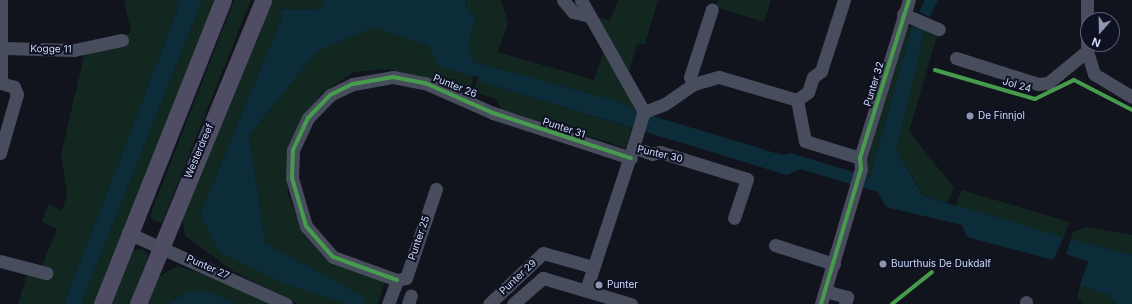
<!DOCTYPE html>
<html>
<head>
<meta charset="utf-8">
<style>
	body { margin:0 }
	#map { position:relative; width:1132px; height:304px; overflow:hidden; background:#12141d; font-family:Inter,sans-serif }
	div>[style] { position:absolute }
	.green>* { inset:0; background:#112720 }
	.water>* { inset:0; background:#0c2c3a }
	.minor>* { height:13px; margin:-6.5px; padding:0 6.5px; transform-origin:6.5px; border-radius:6.5px; background:#474d5d }
	.major>* { height:17px; margin:-8.5px; padding:0 8.5px; transform-origin:8.5px; border-radius:8.5px; background:#4e4d64 }
	.cycleway>* { height:4px; margin:-2px; padding:0 2px; transform-origin:2px; border-radius:2px; background:#469c4c }
	.dots>* { width:11px; height:11px; translate:-50% -50%; box-sizing:border-box; border:2px solid #0e1121; border-radius:50% }
	span { translate:-50% -50%; white-space:nowrap; text-align:center; line-height:1.15; -webkit-text-stroke:4px #0e1121; paint-order:stroke }
	.street-label { font-size:10px; color:#cfdafd }
	.poi-label { font-size:10px; color:#cfdafd }
	.left { translate:0 -50%; text-align:left }
	.north { position:absolute; left:1080px; top:12px; width:40px; height:40px; box-sizing:border-box; background:#0e1121; border:1px solid #5b6179; border-radius:50%; rotate:200deg; font-size:11px; font-weight:700; line-height:16px; text-align:center; color:#cfdafd }
	.north::after { content:''; display:block; margin:auto; width:14px; height:18px; background:#8d95af; clip-path:polygon(50% 0,100% 100%,50% 72%,0 100%) }
</style>
</head>
<body>
<div id="map">
	<div class="green">
		<i style="clip-path:polygon(124px 0,175px 0,179px 6px,64px 304px,18px 304px,28px 272px,42px 266px,57px 229px,42px 222px,48px 204px,62px 210px,67px 195px,61px 154px,85px 52px,131px 32px)"></i>
		<i style="clip-path:polygon(202px 0,218px 0,95px 304px,81px 304px)"></i>
		<i style="clip-path:polygon(234px 0,251px 0,162px 223px,155px 221px,150px 216px)"></i>
		<i style="clip-path:polygon(272px 0,326px 0,320px 9px,280px 10px,282px 17px,200px 215px,348px 304px,298px 304px,233px 271px,185px 236px,182px 216px)"></i>
		<i style="clip-path:polygon(466px 0,501px 0,508px 23px,498px 52px,594px 80px,604px 50px,636px 111px,617px 101px,474px 62px,468px 48px)"></i>
		<i style="clip-path:polygon(618px 0,658px 0,645px 44px,637px 44px,629px 71px,598px 17px,610px 21px)"></i>
		<i style="clip-path:polygon(718px 0,771px 0,764px 22px,716px 7px)"></i>
		<i style="clip-path:polygon(374px 26px,428px 46px,474px 76px,469px 93px,390px 69px,354px 72px,322px 93px,299px 122px,287px 167px,288px 195px,298px 219px,320px 246px,385px 281px,378px 304px,364px 304px,366px 298px,265px 243px,249px 135px,318px 51px)"></i>
		<i style="clip-path:polygon(912px 26px,870px 177px,865px 175px,872px 142px,905px 28px)"></i>
		<i style="clip-path:polygon(925px 30px,937px 36px,909px 131px,954px 188px,947px 203px,924px 196px,896px 150px)"></i>
		<i style="clip-path:polygon(478px 77px,482px 82px,631px 128px,626px 148px,502px 110px,496px 99px,473px 92px)"></i>
		<i style="clip-path:polygon(962px 190px,1069px 222px,1064px 237px,980px 214px,955px 206px)"></i>
		<i style="clip-path:polygon(1086px 227px,1132px 235px,1132px 255px,1071px 239px,1073px 232px)"></i>
		<i style="clip-path:polygon(141px 249px,149px 255px,131px 304px,108px 304px,130px 251px)"></i>
		<i style="clip-path:polygon(178px 266px,221px 281px,270px 304px,236px 304px,217px 295px,185px 293px,168px 304px,144px 304px,156px 278px)"></i>
		<i style="clip-path:polygon(1080px 285px,1109px 295px,1116px 304px,1084px 304px,1077px 297px)"></i>
	</div>
	<div class="water">
		<i style="clip-path:polygon(175px 0,202px 0,81px 304px,64px 304px,179px 6px)"></i>
		<i style="clip-path:polygon(326px 0,466px 0,465px 5px,475px 18px,468px 48px,474px 62px,617px 101px,636px 111px,782px 155px,790px 153px,870px 177px,912px 26px,925px 30px,896px 150px,923px 196px,1064px 237px,1053px 260px,967px 237px,962px 225px,886px 207px,878px 192px,800px 169px,787px 175px,482px 82px,478px 77px,440px 67px,428px 46px,374px 27px,318px 51px,249px 135px,265px 243px,366px 298px,364px 304px,348px 304px,287px 285px,220px 252px,200px 215px,282px 17px,280px 10px,320px 9px)"></i>
		<i style="clip-path:polygon(925px 0,938px 0,930px 17px,919px 12px)"></i>
		<i style="clip-path:polygon(1071px 239px,1132px 255px,1132px 304px,1116px 304px,1109px 295px,1080px 285px,1088px 262px,1066px 254px)"></i>
		<i style="clip-path:polygon(199px 291px,217px 295px,236px 304px,168px 304px,185px 293px)"></i>
	</div>
	<div class="minor">
		<i style="left:563px;top:0;width:16px;rotate:50deg"></i>
		<i style="left:573px;top:12px;width:17px;rotate:13deg"></i>
		<i style="left:581px;top:0;width:129px;rotate:60.6deg"></i>
		<i style="left:644px;top:112px;width:22px;rotate:-21deg"></i>
		<i style="left:665px;top:104px;width:35px;rotate:-35deg"></i>
		<i style="left:694px;top:84px;width:26px;rotate:-16deg"></i>
		<i style="left:719px;top:77px;width:81px;rotate:16.4deg"></i>
		<i style="left:844px;top:0;width:75px;rotate:107.9deg"></i>
		<i style="left:821px;top:71px;width:10px;rotate:143deg"></i>
		<i style="left:813px;top:77px;width:16px;rotate:108deg"></i>
		<i style="left:808px;top:92px;width:14px;rotate:144deg"></i>
		<i style="left:797px;top:100px;width:42px;rotate:79deg"></i>
		<i style="left:805px;top:141px;width:58px;rotate:17.2deg"></i>
		<i style="left:903px;top:14px;width:39px;rotate:23deg"></i>
		<i style="left:4px;top:48px;width:70px;rotate:1.6deg"></i>
		<i style="left:74px;top:50px;width:49px;rotate:-11.8deg"></i>
		<i style="left:1087px;top:51px;width:24px;rotate:73deg"></i>
		<i style="left:1094px;top:74px;width:44px;rotate:31.2deg"></i>
		<i style="left:956px;top:58px;width:86px;rotate:17.6deg"></i>
		<i style="left:1038px;top:84px;width:10px;rotate:-6deg"></i>
		<i style="left:1048px;top:83px;width:50px;rotate:-39.4deg"></i>
		<i style="left:1087px;top:51px;width:51px;rotate:-90deg"></i>
		<i style="left:694px;top:84px;width:8px;rotate:-120deg"></i>
		<i style="left:690px;top:77px;width:71px;rotate:-72.1deg"></i>
		<i style="left:633px;top:147px;width:37px;rotate:-73deg"></i>
		<i style="left:0;top:153px;width:61px;rotate:-73.9deg"></i>
		<i style="left:17px;top:94px;width:8px;rotate:-113deg"></i>
		<i style="left:14px;top:87px;width:14px;rotate:-163deg"></i>
		<i style="left:1px;top:83px;width:83px;rotate:-90deg"></i>
		<i style="left:128px;top:233px;width:173px;rotate:24.2deg"></i>
		<i style="left:775px;top:245px;width:62px;rotate:17.9deg"></i>
		<i style="left:0;top:261px;width:48px;rotate:14.6deg"></i>
		<i style="left:397px;top:280px;width:68px;rotate:-160.2deg"></i>
		<i style="left:333px;top:257px;width:41px;rotate:-131.1deg"></i>
		<i style="left:306px;top:226px;width:50px;rotate:-106.3deg"></i>
		<i style="left:292px;top:178px;width:28px;rotate:-88deg"></i>
		<i style="left:293px;top:150px;width:35px;rotate:-65deg"></i>
		<i style="left:308px;top:118px;width:32px;rotate:-46deg"></i>
		<i style="left:330px;top:95px;width:25px;rotate:-26deg"></i>
		<i style="left:353px;top:84px;width:41px;rotate:-9.9deg"></i>
		<i style="left:393px;top:77px;width:33px;rotate:11deg"></i>
		<i style="left:425px;top:83px;width:74px;rotate:23.8deg"></i>
		<i style="left:493px;top:113px;width:145px;rotate:18.1deg"></i>
		<i style="left:397px;top:280px;width:9px;rotate:-13deg"></i>
		<i style="left:406px;top:278px;width:94px;rotate:-71.4deg"></i>
		<i style="left:586px;top:290px;width:151px;rotate:-71.8deg"></i>
		<i style="left:633px;top:147px;width:20px;rotate:20deg"></i>
		<i style="left:652px;top:154px;width:8px;rotate:-14deg"></i>
		<i style="left:660px;top:152px;width:91px;rotate:17.2deg"></i>
		<i style="left:747px;top:179px;width:41px;rotate:108.4deg"></i>
		<i style="left:825px;top:291px;width:23px;rotate:15deg"></i>
		<i style="left:847px;top:297px;width:7px;rotate:106deg"></i>
		<i style="left:388px;top:304px;width:26px;rotate:-69deg"></i>
		<i style="left:408px;top:304px;width:9px;rotate:-72deg"></i>
		<i style="left:489px;top:304px;width:74px;rotate:-43.4deg"></i>
		<i style="left:543px;top:253px;width:52px;rotate:15.6deg"></i>
		<i style="left:513px;top:304px;width:40px;rotate:-41deg"></i>
		<i style="left:543px;top:278px;width:92px;rotate:16.5deg"></i>
		<i style="left:821px;top:304px;width:141px;rotate:-73.5deg"></i>
		<i style="left:861px;top:169px;width:11px;rotate:-95deg"></i>
		<i style="left:860px;top:158px;width:165px;rotate:-72.8deg"></i>
		<i style="left:1026px;top:304px;width:2px;rotate:-90deg"></i>
	</div>
	<div class="major">
		<i style="left:102px;top:304px;width:327px;rotate:-68.3deg"></i>
		<i style="left:138px;top:304px;width:329px;rotate:-67.6deg"></i>
	</div>
	<div class="cycleway">
		<i style="left:935px;top:70px;width:104px;rotate:16.2deg"></i>
		<i style="left:1035px;top:99px;width:43px;rotate:-26deg"></i>
		<i style="left:1074px;top:80px;width:65px;rotate:27.3deg"></i>
		<i style="left:397px;top:280px;width:68px;rotate:-160.2deg"></i>
		<i style="left:333px;top:257px;width:41px;rotate:-131.1deg"></i>
		<i style="left:306px;top:226px;width:50px;rotate:-106.3deg"></i>
		<i style="left:292px;top:178px;width:28px;rotate:-88deg"></i>
		<i style="left:293px;top:150px;width:35px;rotate:-65deg"></i>
		<i style="left:308px;top:118px;width:32px;rotate:-46deg"></i>
		<i style="left:330px;top:95px;width:25px;rotate:-26deg"></i>
		<i style="left:353px;top:84px;width:41px;rotate:-9.9deg"></i>
		<i style="left:393px;top:77px;width:33px;rotate:11deg"></i>
		<i style="left:425px;top:83px;width:74px;rotate:23.8deg"></i>
		<i style="left:493px;top:113px;width:145px;rotate:18.1deg"></i>
		<i style="left:821px;top:304px;width:141px;rotate:-73.5deg"></i>
		<i style="left:861px;top:169px;width:11px;rotate:-95deg"></i>
		<i style="left:860px;top:158px;width:165px;rotate:-72.8deg"></i>
		<i style="left:892px;top:304px;width:51px;rotate:-38.7deg"></i>
	</div>
	<div class="dots">
		<i style="left:970px;top:116px;background:#8d95af"></i>
		<i style="left:883px;top:264px;background:#8d95af"></i>
		<i style="left:599px;top:285px;background:#8d95af"></i>
	</div>
	<div class="street-label">
		<span style="left:51px;top:49px;rotate:1deg">Kogge 11</span>
		<span style="left:874px;top:84px;rotate:-73deg">Punter 32</span>
		<span style="left:1017px;top:85px;rotate:16deg">Jol 24</span>
		<span style="left:455px;top:86px;rotate:22deg">Punter 26</span>
		<span style="left:564px;top:128px;rotate:18deg">Punter 31</span>
		<span style="left:199px;top:151px;rotate:-67deg">Westerdreef</span>
		<span style="left:660px;top:154px;rotate:13deg">Punter 30</span>
		<span style="left:419px;top:238px;rotate:-71deg">Punter 25</span>
		<span style="left:208px;top:267px;rotate:24deg">Punter 27</span>
		<span style="left:518px;top:277px;rotate:-43deg">Punter 29</span>
	</div>
	<div class="poi-label">
		<span class="left" style="left:978px;top:116px">De Finnjol</span>
		<span class="left" style="left:891px;top:264px">Buurthuis De Dukdalf</span>
		<span class="left" style="left:607px;top:285px">Punter</span>
	</div>
	<div class="north">N</div>
</div>
</body>
</html>
